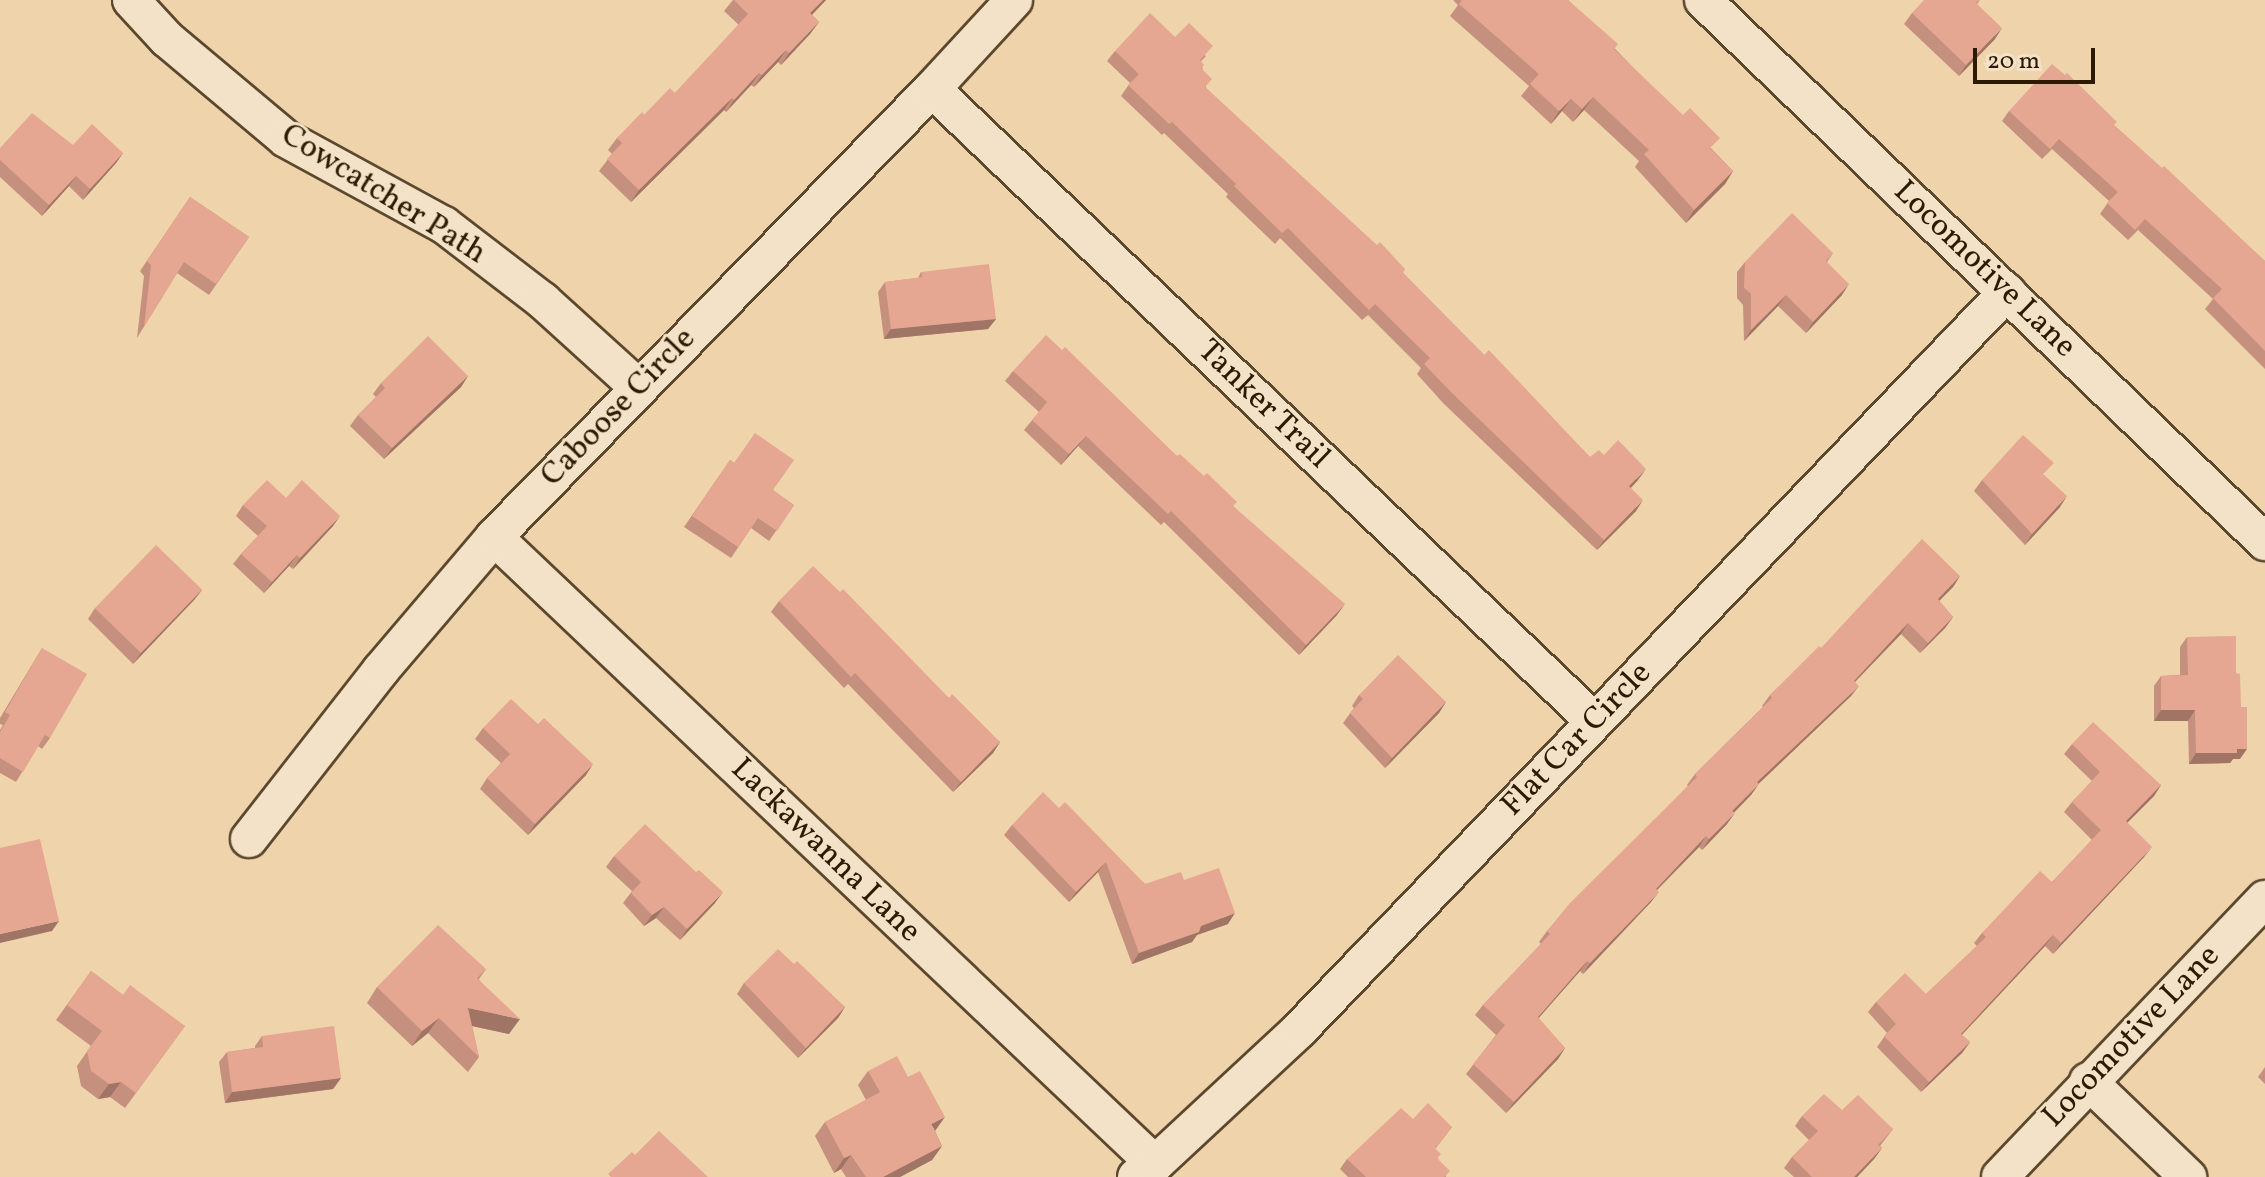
<!DOCTYPE html>
<html>
<head>
<meta charset="utf-8">
<style>
	body { margin:0 }
	#map { position:relative; width:2265px; height:1177px; overflow:hidden; background:#eed3ab; font-family:Vollkorn,serif }
	div>[style] { position:absolute }
	.roads { filter:drop-shadow(2px 0 #5c482d) drop-shadow(-2px 0 #5c482d) drop-shadow(0 2px #5c482d) drop-shadow(0 -2px #5c482d) }
	.minor>* { height:36px; margin:-18px; padding:0 18px; transform-origin:18px; border-radius:18px; background:#f4e2c8 }
	.wall>* { inset:0; background:#c6907e }
	.shaded-wall>* { inset:0; background:#a17566 }
	.building>* { inset:0; background:#e6a792; transform-origin:0 0 }
	span { translate:-50% -50%; white-space:nowrap; text-align:center; line-height:1.15; -webkit-text-stroke:6px #f4e2c8; paint-order:stroke }
	.street-label { font-size:32px; color:#2c1a03 }
	.scale { position:absolute; left:1973px; top:48px; width:122px; height:36px; box-sizing:border-box; border:4px solid #2c1a03; border-top:0; padding-left:10px; font-size:24px; line-height:28px; white-space:nowrap; color:#2c1a03; -webkit-text-stroke:6px #f4e2c8; paint-order:stroke }
</style>
</head>
<body>
<div id="map">
	<div class="roads">
		<div class="minor">
			<i style="left:131px;top:0;width:53px;rotate:47.3deg"></i>
			<i style="left:167px;top:39px;width:155px;rotate:40deg"></i>
			<i style="left:286px;top:139px;width:180px;rotate:28.6deg"></i>
			<i style="left:444px;top:225px;width:125px;rotate:37.5deg"></i>
			<i style="left:543px;top:301px;width:128px;rotate:42.2deg"></i>
			<i style="left:1703px;top:0;width:781px;rotate:43.96deg"></i>
			<i style="left:932px;top:89px;width:915px;rotate:43.67deg"></i>
			<i style="left:494px;top:537px;width:911px;rotate:43.49deg"></i>
			<i style="left:249px;top:839px;width:214px;rotate:-52deg"></i>
			<i style="left:381px;top:670px;width:175px;rotate:-49.6deg"></i>
			<i style="left:494px;top:537px;width:627px;rotate:-45.65deg"></i>
			<i style="left:932px;top:89px;width:121px;rotate:-47.3deg"></i>
			<i style="left:2088px;top:1081px;width:139px;rotate:43.8deg"></i>
			<i style="left:1136px;top:1177px;width:23px;rotate:-34deg"></i>
			<i style="left:1155px;top:1164px;width:197px;rotate:-42.9deg"></i>
			<i style="left:1299px;top:1030px;width:1023px;rotate:-46.19deg"></i>
			<i style="left:2000px;top:1177px;width:384px;rotate:-46.4deg"></i>
		</div>
	</div>
	<div class="wall">
		<i style="clip-path:polygon(733px 0,826px 0,812px 15px,819px 22px,810px 34px,781px 65px,778px 62px,754px 87px,751px 85px,726px 112px,724px 110px,631px 202px,599px 171px,612px 154px,608px 150px,617px 138px,644px 115px,675px 93px,739px 25px,724px 11px)"></i>
		<i style="clip-path:polygon(1453px 0,1568px 0,1733px 171px,1725px 184px,1686px 223px,1635px 167px,1639px 161px,1584px 110px,1573px 122px,1562px 111px,1551px 124px,1521px 96px,1529px 86px,1450px 16px,1458px 5px)"></i>
		<i style="clip-path:polygon(1980px 0,1977px 4px,1995px 39px,1959px 76px,1904px 24px,1912px 13px)"></i>
		<i style="clip-path:polygon(1175px 37px,1206px 56px,1201px 61px,1206px 88px,1403px 273px,1484px 355px,1590px 457px,1604px 455px,1638px 480px,1631px 488px,1636px 511px,1597px 550px,1443px 403px,1417px 374px,1421px 368px,1368px 315px,1362px 320px,1280px 238px,1275px 244px,1226px 197px,1228px 194px,1164px 133px,1162px 135px,1121px 96px,1130px 83px,1107px 61px,1115px 51px)"></i>
		<i style="clip-path:polygon(2009px 111px,2115px 126px,2265px 261px,2265px 369px,2205px 309px,2213px 299px,2138px 230px,2128px 240px,2100px 214px,2109px 201px,2052px 149px,2042px 159px,2002px 121px)"></i>
		<i style="clip-path:polygon(73px 145px,123px 153px,116px 163px,83px 200px,69px 186px,42px 216px,0 177px,0 148px)"></i>
		<i style="clip-path:polygon(190px 197px,249px 237px,209px 295px,177px 273px,137px 338px,144px 276px,140px 271px)"></i>
		<i style="clip-path:polygon(1833px 253px,1827px 262px,1842px 295px,1806px 333px,1778px 306px,1744px 341px,1743px 305px,1737px 298px,1737px 272px,1745px 262px)"></i>
		<i style="clip-path:polygon(921px 272px,996px 319px,988px 329px,884px 339px,878px 292px,885px 282px,918px 278px)"></i>
		<i style="clip-path:polygon(1013px 371px,1177px 456px,1234px 507px,1337px 615px,1299px 655px,1164px 522px,1161px 525px,1078px 446px,1061px 465px,1024px 430px,1039px 412px,1005px 381px)"></i>
		<i style="clip-path:polygon(468px 376px,461px 387px,384px 459px,350px 426px,358px 415px,376px 397px,373px 394px,381px 383px)"></i>
		<i style="clip-path:polygon(730px 460px,794px 505px,769px 541px,751px 528px,731px 558px,684px 527px)"></i>
		<i style="clip-path:polygon(2044px 475px,2060px 507px,2025px 545px,1974px 491px,1982px 480px)"></i>
		<i style="clip-path:polygon(286px 498px,333px 526px,293px 569px,289px 566px,264px 593px,233px 564px,241px 554px,258px 536px,236px 516px,243px 505px)"></i>
		<i style="clip-path:polygon(1960px 576px,1953px 587px,1939px 601px,1953px 617px,1945px 628px,1920px 653px,1901px 634px,1855px 682px,1851px 696px,1758px 784px,1751px 795px,1734px 812px,1727px 824px,1702px 850px,1699px 847px,1657px 890px,1651px 902px,1583px 974px,1580px 971px,1538px 1018px,1565px 1048px,1558px 1059px,1506px 1113px,1466px 1074px,1496px 1035px,1475px 1015px,1483px 1005px,1541px 944px,1539px 942px,1547px 931px,1688px 786px,1687px 785px,1695px 774px,1763px 707px,1762px 706px,1770px 695px,1821px 648px)"></i>
		<i style="clip-path:polygon(202px 590px,194px 600px,133px 664px,88px 619px,95px 608px)"></i>
		<i style="clip-path:polygon(779px 601px,949px 698px,1000px 742px,993px 753px,953px 792px,848px 684px,844px 688px,771px 612px)"></i>
		<i style="clip-path:polygon(2187px 637px,2236px 673px,2240px 759px,2233px 759px,2230px 763px,2189px 764px,2188px 721px,2154px 721px,2154px 686px,2161px 676px,2180px 675px,2180px 647px)"></i>
		<i style="clip-path:polygon(42px 648px,50px 738px,42px 749px,38px 746px,16px 782px,0 773px,0 730px,3px 725px,0 724px,0 718px)"></i>
		<i style="clip-path:polygon(1359px 695px,1446px 702px,1439px 713px,1385px 768px,1343px 723px,1354px 708px,1352px 706px)"></i>
		<i style="clip-path:polygon(538px 724px,586px 775px,528px 835px,480px 789px,487px 778px,501px 763px,475px 739px,483px 728px)"></i>
		<i style="clip-path:polygon(2072px 744px,2161px 785px,2154px 796px,2127px 823px,2144px 857px,2053px 954px,2045px 946px,1962px 1035px,1970px 1042px,1962px 1053px,1921px 1092px,1877px 1047px,1887px 1033px,1868px 1012px,1876px 1002px,1926px 994px,1977px 946px,1974px 943px,1982px 933px,2052px 882px,2092px 840px,2064px 812px,2072px 802px,2092px 781px,2064px 754px)"></i>
		<i style="clip-path:polygon(1059px 808px,1145px 884px,1184px 880px,1228px 924px,1197px 935px,1192px 942px,1132px 964px,1098px 872px,1069px 902px,1004px 835px,1012px 825px)"></i>
		<i style="clip-path:polygon(614px 856px,715px 903px,680px 940px,656px 918px,644px 926px,623px 903px,632px 891px,606px 867px)"></i>
		<i style="clip-path:polygon(794px 964px,845px 1007px,838px 1018px,798px 1058px,737px 994px,744px 983px)"></i>
		<i style="clip-path:polygon(486px 969px,479px 979px,509px 1034px,472px 1026px,479px 1057px,468px 1072px,428px 1033px,412px 1046px,367px 1003px,377px 987px)"></i>
		<i style="clip-path:polygon(91px 971px,123px 995px,185px 1026px,125px 1108px,110px 1097px,98px 1099px,81px 1086px,77px 1066px,91px 1046px,56px 1020px)"></i>
		<i style="clip-path:polygon(262px 1036px,341px 1078px,333px 1089px,225px 1103px,219px 1062px,227px 1052px,255px 1048px,255px 1046px)"></i>
		<i style="clip-path:polygon(2265px 1067px,2265px 1084px,2258px 1077px)"></i>
		<i style="clip-path:polygon(868px 1071px,935px 1131px,942px 1146px,932px 1160px,900px 1177px,846px 1177px,841px 1169px,834px 1173px,815px 1136px,825px 1122px,866px 1100px,858px 1085px)"></i>
		<i style="clip-path:polygon(1842px 1110px,1893px 1129px,1880px 1146px,1882px 1148px,1874px 1159px,1857px 1177px,1794px 1177px,1784px 1168px,1792px 1157px,1809px 1140px,1795px 1126px,1802px 1116px)"></i>
		<i style="clip-path:polygon(1413px 1119px,1452px 1127px,1435px 1149px,1438px 1159px,1446px 1177px,1348px 1177px,1340px 1169px,1347px 1159px)"></i>
	</div>
	<div class="shaded-wall">
		<i style="clip-path:polygon(823px 0,826px 0,802px 25px,810px 13px)"></i>
		<i style="clip-path:polygon(819px 22px,810px 34px,781px 65px,789px 53px)"></i>
		<i style="clip-path:polygon(2002px 28px,1995px 39px,1959px 76px,1966px 65px)"></i>
		<i style="clip-path:polygon(786px 50px,778px 62px,754px 87px,762px 75px)"></i>
		<i style="clip-path:polygon(759px 73px,751px 85px,726px 112px,734px 100px)"></i>
		<i style="clip-path:polygon(1593px 97px,1584px 110px,1573px 122px,1582px 109px)"></i>
		<i style="clip-path:polygon(732px 98px,724px 110px,631px 202px,639px 190px)"></i>
		<i style="clip-path:polygon(1571px 99px,1562px 111px,1551px 124px,1559px 111px)"></i>
		<i style="clip-path:polygon(123px 153px,116px 163px,83px 200px,90px 189px)"></i>
		<i style="clip-path:polygon(1733px 171px,1725px 184px,1686px 223px,1694px 210px)"></i>
		<i style="clip-path:polygon(76px 176px,69px 186px,42px 216px,49px 205px)"></i>
		<i style="clip-path:polygon(1849px 284px,1842px 295px,1806px 333px,1813px 322px)"></i>
		<i style="clip-path:polygon(1786px 295px,1778px 306px,1744px 341px,1751px 330px)"></i>
		<i style="clip-path:polygon(996px 319px,988px 329px,884px 339px,891px 329px)"></i>
		<i style="clip-path:polygon(468px 376px,461px 387px,384px 459px,392px 448px)"></i>
		<i style="clip-path:polygon(1086px 436px,1078px 446px,1061px 465px,1069px 454px)"></i>
		<i style="clip-path:polygon(1646px 469px,1638px 480px,1622px 497px,1629px 486px)"></i>
		<i style="clip-path:polygon(2067px 496px,2060px 507px,2025px 545px,2032px 534px)"></i>
		<i style="clip-path:polygon(1643px 500px,1636px 511px,1597px 550px,1604px 540px)"></i>
		<i style="clip-path:polygon(340px 516px,333px 526px,293px 569px,300px 558px)"></i>
		<i style="clip-path:polygon(297px 555px,289px 566px,264px 593px,272px 582px)"></i>
		<i style="clip-path:polygon(1960px 576px,1953px 587px,1930px 610px,1938px 599px)"></i>
		<i style="clip-path:polygon(202px 590px,194px 600px,133px 664px,141px 653px)"></i>
		<i style="clip-path:polygon(1345px 604px,1337px 615px,1299px 655px,1306px 645px)"></i>
		<i style="clip-path:polygon(1953px 617px,1945px 628px,1920px 653px,1928px 643px)"></i>
		<i style="clip-path:polygon(1908px 623px,1901px 634px,1846px 691px,1854px 681px)"></i>
		<i style="clip-path:polygon(1859px 686px,1851px 696px,1749px 793px,1757px 782px)"></i>
		<i style="clip-path:polygon(1446px 702px,1439px 713px,1385px 768px,1392px 758px)"></i>
		<i style="clip-path:polygon(2161px 710px,2195px 710px,2188px 721px,2154px 721px)"></i>
		<i style="clip-path:polygon(1000px 742px,993px 753px,953px 792px,961px 782px)"></i>
		<i style="clip-path:polygon(2237px 749px,2247px 749px,2240px 759px,2233px 759px,2230px 763px,2189px 764px,2196px 753px)"></i>
		<i style="clip-path:polygon(593px 764px,586px 775px,528px 835px,535px 824px)"></i>
		<i style="clip-path:polygon(1759px 784px,1751px 795px,1725px 822px,1732px 811px)"></i>
		<i style="clip-path:polygon(2161px 785px,2154px 796px,2118px 832px,2126px 821px)"></i>
		<i style="clip-path:polygon(1735px 813px,1727px 824px,1702px 850px,1709px 839px)"></i>
		<i style="clip-path:polygon(1706px 836px,1699px 847px,1648px 899px,1656px 889px)"></i>
		<i style="clip-path:polygon(2152px 847px,2144px 857px,2053px 954px,2061px 943px)"></i>
		<i style="clip-path:polygon(1106px 862px,1098px 872px,1069px 902px,1076px 892px)"></i>
		<i style="clip-path:polygon(723px 892px,715px 903px,680px 940px,687px 929px)"></i>
		<i style="clip-path:polygon(1659px 892px,1651px 902px,1583px 974px,1590px 963px)"></i>
		<i style="clip-path:polygon(664px 907px,656px 918px,644px 926px,652px 915px)"></i>
		<i style="clip-path:polygon(1235px 913px,1228px 924px,1197px 935px,1192px 942px,1132px 964px,1139px 953px,1201px 926px)"></i>
		<i style="clip-path:polygon(59px 921px,52px 931px,0 943px,0 934px)"></i>
		<i style="clip-path:polygon(2053px 935px,2045px 946px,1953px 1044px,1961px 1034px)"></i>
		<i style="clip-path:polygon(1587px 961px,1580px 971px,1530px 1028px,1538px 1017px)"></i>
		<i style="clip-path:polygon(845px 1007px,838px 1018px,798px 1058px,806px 1048px)"></i>
		<i style="clip-path:polygon(468px 1008px,520px 1019px,509px 1034px,458px 1023px)"></i>
		<i style="clip-path:polygon(439px 1018px,428px 1033px,412px 1046px,422px 1031px)"></i>
		<i style="clip-path:polygon(1970px 1042px,1962px 1053px,1921px 1092px,1929px 1082px)"></i>
		<i style="clip-path:polygon(1565px 1048px,1558px 1059px,1506px 1113px,1514px 1102px)"></i>
		<i style="clip-path:polygon(341px 1078px,333px 1089px,225px 1103px,232px 1092px)"></i>
		<i style="clip-path:polygon(121px 1082px,110px 1097px,98px 1099px,109px 1084px)"></i>
		<i style="clip-path:polygon(945px 1117px,935px 1131px,931px 1124px)"></i>
		<i style="clip-path:polygon(942px 1146px,932px 1160px,900px 1177px,883px 1177px)"></i>
		<i style="clip-path:polygon(1882px 1148px,1874px 1159px,1857px 1177px,1854px 1177px)"></i>
		<i style="clip-path:polygon(851px 1155px,841px 1169px,834px 1173px,844px 1158px)"></i>
	</div>
	<div class="building">
		<i style="clip-path:polygon(734px 0,823px 0,810px 13px,819px 22px,789px 53px,786px 50px,762px 75px,759px 73px,734px 100px,732px 98px,639px 190px,607px 159px,622px 143px,617px 138px,642px 112px,644px 115px,670px 88px,675px 93px,748px 14px)"></i>
		<i style="clip-path:polygon(1462px 0,1568px 0,1618px 44px,1614px 49px,1683px 115px,1690px 108px,1720px 138px,1710px 148px,1733px 171px,1694px 210px,1644px 154px,1649px 150px,1593px 97px,1582px 109px,1571px 99px,1559px 111px,1530px 84px,1539px 74px,1459px 4px)"></i>
		<i style="clip-path:polygon(1924px 0,1979px 0,1976px 3px,2002px 28px,1966px 65px,1912px 13px)"></i>
		<i style="clip-path:polygon(1150px 13px,1175px 37px,1189px 23px,1213px 46px,1200px 60px,1204px 65px,1201px 68px,1212px 79px,1205px 87px,1377px 245px,1380px 242px,1405px 269px,1403px 273px,1484px 355px,1489px 350px,1590px 457px,1599px 450px,1604px 455px,1618px 440px,1646px 469px,1629px 486px,1643px 500px,1604px 540px,1451px 392px,1424px 364px,1430px 358px,1375px 304px,1369px 310px,1288px 228px,1282px 233px,1234px 186px,1236px 184px,1172px 122px,1169px 124px,1128px 85px,1139px 74px,1115px 51px)"></i>
		<i style="clip-path:polygon(2052px 64px,2065px 75px,2067px 73px,2117px 122px,2114px 125px,2162px 168px,2164px 166px,2265px 261px,2265px 351px,2213px 298px,2222px 289px,2145px 219px,2135px 230px,2107px 203px,2118px 192px,2059px 139px,2050px 149px,2009px 111px)"></i>
		<i style="clip-path:polygon(32px 113px,73px 145px,92px 124px,123px 153px,90px 189px,76px 176px,49px 205px,0 160px,0 148px)"></i>
		<i style="clip-path:polygon(190px 197px,249px 237px,216px 284px,184px 262px,144px 327px,151px 265px,147px 261px)"></i>
		<i style="clip-path:polygon(1792px 213px,1833px 253px,1826px 261px,1849px 284px,1813px 322px,1786px 295px,1751px 330px,1751px 294px,1744px 288px,1745px 262px)"></i>
		<i style="clip-path:polygon(989px 264px,996px 319px,891px 329px,885px 282px,922px 277px,921px 272px)"></i>
		<i style="clip-path:polygon(1046px 335px,1062px 350px,1065px 347px,1177px 456px,1180px 454px,1204px 476px,1207px 473px,1237px 502px,1233px 506px,1345px 604px,1306px 645px,1171px 511px,1168px 514px,1086px 436px,1069px 454px,1032px 420px,1047px 402px,1013px 371px)"></i>
		<i style="clip-path:polygon(428px 336px,468px 376px,392px 448px,358px 415px,385px 388px,381px 383px)"></i>
		<i style="clip-path:polygon(755px 433px,794px 460px,773px 490px,794px 505px,777px 531px,758px 518px,738px 547px,692px 516px,730px 460px,734px 463px)"></i>
		<i style="clip-path:polygon(2023px 435px,2054px 463px,2043px 474px,2067px 496px,2032px 534px,1982px 480px)"></i>
		<i style="clip-path:polygon(267px 480px,286px 498px,302px 480px,340px 516px,300px 558px,297px 555px,272px 582px,241px 554px,267px 526px,243px 505px)"></i>
		<i style="clip-path:polygon(1922px 539px,1960px 576px,1938px 599px,1953px 617px,1928px 643px,1908px 623px,1854px 681px,1859px 686px,1757px 782px,1759px 784px,1732px 811px,1735px 813px,1709px 839px,1706px 836px,1656px 889px,1659px 892px,1590px 963px,1587px 961px,1538px 1017px,1565px 1048px,1514px 1102px,1473px 1064px,1505px 1025px,1483px 1005px,1550px 934px,1547px 931px,1570px 903px,1697px 777px,1695px 774px,1772px 698px,1770px 695px,1819px 646px,1821px 648px)"></i>
		<i style="left:156px;top:545px;width:64px;height:88px;rotate:44deg"></i>
		<i style="clip-path:polygon(813px 566px,840px 592px,843px 589px,949px 698px,952px 694px,1000px 742px,961px 782px,855px 673px,851px 677px,779px 601px)"></i>
		<i style="clip-path:polygon(2236px 636px,2236px 673px,2240px 674px,2241px 707px,2247px 707px,2247px 749px,2237px 749px,2237px 753px,2196px 753px,2195px 710px,2161px 710px,2161px 676px,2188px 675px,2187px 637px)"></i>
		<i style="clip-path:polygon(42px 648px,87px 674px,50px 738px,45px 735px,23px 772px,0 758px,0 732px,10px 715px,5px 712px)"></i>
		<i style="clip-path:polygon(1398px 655px,1446px 702px,1392px 758px,1350px 713px,1363px 699px,1359px 695px)"></i>
		<i style="clip-path:polygon(511px 699px,538px 724px,544px 718px,593px 764px,535px 824px,487px 778px,510px 754px,483px 728px)"></i>
		<i style="clip-path:polygon(2093px 722px,2161px 785px,2126px 821px,2152px 847px,2061px 943px,2053px 935px,1961px 1034px,1970px 1042px,1929px 1082px,1884px 1036px,1896px 1024px,1876px 1002px,1905px 973px,1926px 994px,1986px 937px,1982px 933px,2040px 871px,2052px 882px,2101px 830px,2072px 802px,2100px 772px,2072px 744px)"></i>
		<i style="clip-path:polygon(1043px 792px,1059px 808px,1065px 802px,1145px 884px,1181px 872px,1184px 880px,1219px 868px,1235px 913px,1201px 926px,1199px 932px,1139px 953px,1106px 862px,1076px 892px,1012px 825px)"></i>
		<i style="clip-path:polygon(645px 824px,696px 872px,699px 870px,723px 892px,687px 929px,664px 907px,652px 915px,631px 893px,641px 882px,614px 856px)"></i>
		<i style="clip-path:polygon(40px 839px,59px 921px,0 934px,0 848px)"></i>
		<i style="clip-path:polygon(438px 925px,486px 969px,477px 978px,520px 1019px,468px 1008px,479px 1057px,439px 1018px,422px 1031px,377px 987px)"></i>
		<i style="clip-path:polygon(778px 949px,794px 964px,797px 961px,845px 1007px,806px 1048px,744px 983px)"></i>
		<i style="clip-path:polygon(91px 971px,123px 995px,130px 985px,185px 1026px,136px 1093px,121px 1082px,109px 1084px,91px 1071px,87px 1051px,102px 1031px,67px 1005px)"></i>
		<i style="clip-path:polygon(334px 1026px,341px 1078px,232px 1092px,227px 1052px,263px 1047px,262px 1036px)"></i>
		<i style="clip-path:polygon(897px 1056px,908px 1077px,920px 1071px,945px 1117px,931px 1124px,942px 1146px,883px 1177px,866px 1177px,851px 1155px,844px 1158px,825px 1122px,880px 1092px,868px 1071px)"></i>
		<i style="clip-path:polygon(1824px 1094px,1842px 1110px,1858px 1095px,1893px 1129px,1878px 1145px,1882px 1148px,1854px 1177px,1812px 1177px,1792px 1157px,1818px 1131px,1802px 1116px)"></i>
		<i style="clip-path:polygon(1428px 1103px,1452px 1127px,1435px 1148px,1441px 1154px,1437px 1158px,1450px 1171px,1444px 1177px,1366px 1177px,1347px 1159px,1401px 1108px,1413px 1119px)"></i>
		<i style="clip-path:polygon(659px 1131px,708px 1177px,611px 1177px,608px 1174px,632px 1152px,635px 1155px)"></i>
	</div>
	<div class="street-label">
		<span style="left:383px;top:195px;rotate:32deg">Cowcatcher Path</span>
		<span style="left:1984px;top:270px;rotate:44deg">Locomotive Lane</span>
		<span style="left:1263px;top:405px;rotate:44deg">Tanker Trail</span>
		<span style="left:619px;top:408px;rotate:-46deg">Caboose Circle</span>
		<span style="left:1577px;top:740px;rotate:-46deg">Flat Car Circle</span>
		<span style="left:825px;top:851px;rotate:44deg">Lackawanna Lane</span>
		<span style="left:2132px;top:1037px;rotate:-46deg">Locomotive Lane</span>
	</div>
	<div class="scale">20 m</div>
</div>
</body>
</html>
